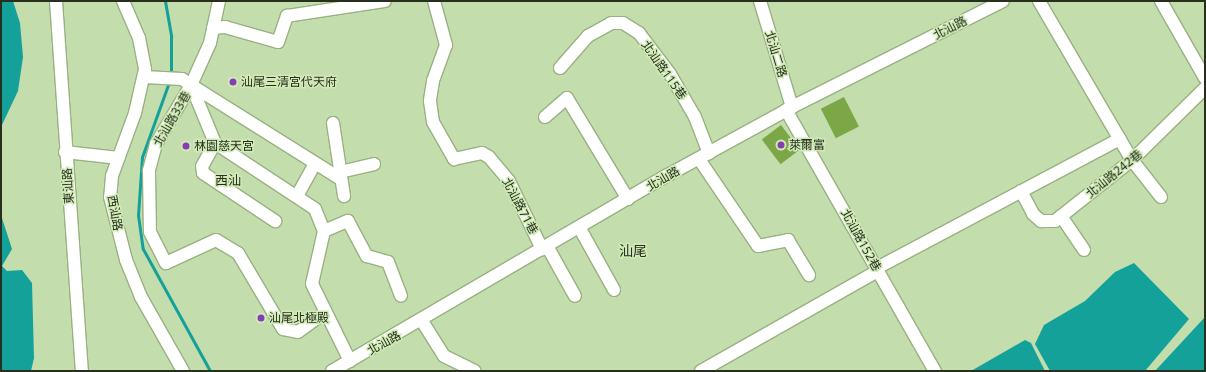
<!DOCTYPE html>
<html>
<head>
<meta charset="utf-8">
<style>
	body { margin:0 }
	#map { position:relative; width:1206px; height:372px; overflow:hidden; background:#c4ddac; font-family:"Noto Sans","Noto Sans TC",sans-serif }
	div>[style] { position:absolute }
	.water>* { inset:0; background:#14a19a }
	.stream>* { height:3px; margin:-1.5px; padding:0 1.5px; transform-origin:1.5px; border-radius:1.5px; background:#14a19a }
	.building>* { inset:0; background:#7ba747; transform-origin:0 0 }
	.roads { filter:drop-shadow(1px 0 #99b182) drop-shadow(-1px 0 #99b182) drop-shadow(0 1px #99b182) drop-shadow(0 -1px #99b182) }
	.minor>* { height:12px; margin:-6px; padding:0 6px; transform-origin:6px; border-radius:6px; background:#fff }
	.dots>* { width:11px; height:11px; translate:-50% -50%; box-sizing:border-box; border:2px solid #d1eab8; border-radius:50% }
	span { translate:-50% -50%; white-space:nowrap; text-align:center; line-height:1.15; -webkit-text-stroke:3px #d1eab8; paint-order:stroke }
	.street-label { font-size:12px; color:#26301d }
	.poi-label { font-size:12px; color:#26301d }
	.left { translate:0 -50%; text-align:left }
	.neighbourhood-label { font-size:13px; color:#26301d }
	.quarter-label { font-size:14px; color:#26301d }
	.frame { position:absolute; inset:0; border:2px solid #26301d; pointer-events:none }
</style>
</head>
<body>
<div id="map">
	<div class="water">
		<i style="clip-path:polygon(1px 1px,13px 1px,20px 23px,23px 57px,18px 91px,1px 127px)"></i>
		<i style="clip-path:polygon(1px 215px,12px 249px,2px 266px,7px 271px,22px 270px,32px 283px,34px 358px,31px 371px,1px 371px)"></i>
		<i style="clip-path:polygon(1134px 263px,1189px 319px,1145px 371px,1050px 371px,1035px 344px,1044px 325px,1085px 301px,1115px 272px)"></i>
		<i style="clip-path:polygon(1205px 317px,1205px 371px,1155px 371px)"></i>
		<i style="clip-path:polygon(1025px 340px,1031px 343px,1045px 371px,971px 371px)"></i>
	</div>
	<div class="stream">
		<i style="left:165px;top:1px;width:36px;rotate:80deg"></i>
		<i style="left:171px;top:36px;width:40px;rotate:90deg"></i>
		<i style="left:169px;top:82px;width:80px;rotate:109.8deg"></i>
		<i style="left:142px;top:157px;width:58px;rotate:93.9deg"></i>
		<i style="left:138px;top:215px;width:34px;rotate:82deg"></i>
		<i style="left:143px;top:249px;width:139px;rotate:61.2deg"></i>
	</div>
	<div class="building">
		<i style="left:844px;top:97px;width:33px;height:26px;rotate:63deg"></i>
		<i style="left:781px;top:125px;width:31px;height:24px;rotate:53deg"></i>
	</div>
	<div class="roads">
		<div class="minor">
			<i style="left:56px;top:1px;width:371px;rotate:86deg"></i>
			<i style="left:123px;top:1px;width:40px;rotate:66.6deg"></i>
			<i style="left:139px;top:38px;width:32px;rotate:79deg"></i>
			<i style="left:145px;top:69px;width:45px;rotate:102.8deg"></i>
			<i style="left:135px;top:113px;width:67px;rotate:110.1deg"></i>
			<i style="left:112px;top:176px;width:21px;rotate:95deg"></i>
			<i style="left:110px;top:197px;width:65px;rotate:75.7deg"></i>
			<i style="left:126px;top:260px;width:40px;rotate:68deg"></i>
			<i style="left:141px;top:297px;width:85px;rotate:60.4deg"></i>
			<i style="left:219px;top:1px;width:43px;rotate:102.1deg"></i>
			<i style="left:210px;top:43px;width:46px;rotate:114.3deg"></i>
			<i style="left:191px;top:85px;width:69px;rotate:120.7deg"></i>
			<i style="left:156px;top:144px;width:28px;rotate:105deg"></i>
			<i style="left:149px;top:171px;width:61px;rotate:89.1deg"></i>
			<i style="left:150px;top:232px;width:35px;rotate:63deg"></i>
			<i style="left:166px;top:263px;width:55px;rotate:-24.7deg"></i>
			<i style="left:216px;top:240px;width:26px;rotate:31deg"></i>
			<i style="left:238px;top:253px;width:88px;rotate:59.4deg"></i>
			<i style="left:283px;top:329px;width:15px;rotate:11deg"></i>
			<i style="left:298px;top:332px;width:34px;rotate:-36deg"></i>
			<i style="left:434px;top:1px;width:46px;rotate:74.7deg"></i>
			<i style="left:446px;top:45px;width:38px;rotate:110deg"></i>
			<i style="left:433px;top:81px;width:20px;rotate:99deg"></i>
			<i style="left:430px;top:101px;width:21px;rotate:82deg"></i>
			<i style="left:433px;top:122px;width:43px;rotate:60.4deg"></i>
			<i style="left:454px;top:159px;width:29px;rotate:-12deg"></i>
			<i style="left:482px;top:153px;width:8px;rotate:30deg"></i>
			<i style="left:489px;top:157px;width:31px;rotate:50deg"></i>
			<i style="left:509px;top:181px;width:76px;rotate:64.1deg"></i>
			<i style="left:760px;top:1px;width:111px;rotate:73.2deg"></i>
			<i style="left:1039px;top:1px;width:184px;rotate:59.7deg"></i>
			<i style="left:1132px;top:160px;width:47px;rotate:51.9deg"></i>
			<i style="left:1161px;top:1px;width:89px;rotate:60.3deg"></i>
			<i style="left:213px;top:28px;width:12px;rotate:-5deg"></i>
			<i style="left:225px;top:27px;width:55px;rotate:15.8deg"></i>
			<i style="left:278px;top:42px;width:28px;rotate:-71deg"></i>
			<i style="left:287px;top:16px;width:99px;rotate:-8.7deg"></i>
			<i style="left:560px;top:68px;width:43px;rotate:-48.8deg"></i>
			<i style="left:588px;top:36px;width:26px;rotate:-29deg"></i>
			<i style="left:611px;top:23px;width:12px"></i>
			<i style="left:623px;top:23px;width:19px;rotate:32deg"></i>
			<i style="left:639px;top:33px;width:51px;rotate:52.9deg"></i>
			<i style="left:670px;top:74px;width:50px;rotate:59.8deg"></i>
			<i style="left:695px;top:117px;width:39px;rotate:69deg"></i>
			<i style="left:144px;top:77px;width:38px;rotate:3deg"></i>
			<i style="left:182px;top:79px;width:11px;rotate:34deg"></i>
			<i style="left:191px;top:85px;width:63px;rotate:67.5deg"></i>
			<i style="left:215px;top:143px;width:120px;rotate:33.4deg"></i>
			<i style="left:315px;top:209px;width:24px;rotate:68deg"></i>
			<i style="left:324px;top:231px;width:54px;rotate:102.8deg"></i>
			<i style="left:312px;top:284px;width:86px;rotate:63.7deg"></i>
			<i style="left:191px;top:85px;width:177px;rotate:32.1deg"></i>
			<i style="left:786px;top:110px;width:301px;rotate:60.3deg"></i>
			<i style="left:545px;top:117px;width:29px;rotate:-41deg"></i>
			<i style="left:567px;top:98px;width:118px;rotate:58.9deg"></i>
			<i style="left:333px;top:123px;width:74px;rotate:81.4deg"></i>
			<i style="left:215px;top:143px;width:26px;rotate:119deg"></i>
			<i style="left:202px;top:166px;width:7px;rotate:82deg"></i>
			<i style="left:203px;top:173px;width:87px;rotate:33.7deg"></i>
			<i style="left:65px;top:152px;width:54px;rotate:6.3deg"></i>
			<i style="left:699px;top:159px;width:105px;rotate:55.9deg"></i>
			<i style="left:758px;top:246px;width:31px;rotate:-11deg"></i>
			<i style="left:788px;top:240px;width:41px;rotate:59deg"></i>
			<i style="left:340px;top:172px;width:35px;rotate:-13deg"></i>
			<i style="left:1021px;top:191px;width:26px;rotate:62deg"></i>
			<i style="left:1033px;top:214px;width:11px;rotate:41deg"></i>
			<i style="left:1041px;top:221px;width:14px"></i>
			<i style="left:1055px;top:221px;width:98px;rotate:-38.4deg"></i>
			<i style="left:1132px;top:160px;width:103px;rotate:-44.6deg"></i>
			<i style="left:297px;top:196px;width:37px;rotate:-61deg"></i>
			<i style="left:1061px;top:216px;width:41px;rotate:55.9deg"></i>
			<i style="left:579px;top:227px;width:72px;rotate:60.9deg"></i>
			<i style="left:324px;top:231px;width:26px;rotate:-23deg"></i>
			<i style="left:348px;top:221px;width:40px;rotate:62deg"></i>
			<i style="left:367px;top:256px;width:22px;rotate:16deg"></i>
			<i style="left:388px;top:262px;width:36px;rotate:69deg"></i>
			<i style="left:547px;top:246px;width:57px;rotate:60.8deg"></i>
			<i style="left:877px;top:268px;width:275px;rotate:-28deg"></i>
			<i style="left:422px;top:321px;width:41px;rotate:57.8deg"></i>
			<i style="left:444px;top:356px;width:34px;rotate:26deg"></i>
			<i style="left:332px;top:371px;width:389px;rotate:-30.3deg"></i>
			<i style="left:668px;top:175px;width:141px;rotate:-28.7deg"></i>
			<i style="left:792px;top:107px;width:236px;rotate:-26.7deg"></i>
			<i style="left:701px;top:371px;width:203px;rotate:-29.5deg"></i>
		</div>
	</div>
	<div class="dots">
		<i style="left:233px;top:82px;background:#853eb1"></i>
		<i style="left:781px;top:145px;background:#853eb1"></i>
		<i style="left:186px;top:146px;background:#853eb1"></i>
		<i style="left:261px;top:318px;background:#853eb1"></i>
	</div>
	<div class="street-label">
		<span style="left:950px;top:28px;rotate:-27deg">北汕路</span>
		<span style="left:776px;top:54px;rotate:73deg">北汕二路</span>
		<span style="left:664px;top:70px;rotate:55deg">北汕路115巷</span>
		<span style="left:172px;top:119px;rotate:-60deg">北汕路33巷</span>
		<span style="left:1114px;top:174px;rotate:-39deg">北汕路242巷</span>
		<span style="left:663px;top:179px;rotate:-30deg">北汕路</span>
		<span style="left:68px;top:186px;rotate:-94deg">東汕路</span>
		<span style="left:520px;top:206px;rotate:62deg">北汕路71巷</span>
		<span style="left:115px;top:213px;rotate:80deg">西汕路</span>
		<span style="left:861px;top:240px;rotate:61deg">北汕路152巷</span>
		<span style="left:384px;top:343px;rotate:-29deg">北汕路</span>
	</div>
	<div class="poi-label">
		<span class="left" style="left:241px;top:82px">汕尾三清宮代天府</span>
		<span class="left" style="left:789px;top:145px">萊爾富</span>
		<span class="left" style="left:194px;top:146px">林園慈天宮</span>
		<span class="left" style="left:269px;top:318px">汕尾北極殿</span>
	</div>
	<div class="neighbourhood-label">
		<span style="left:228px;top:180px">西汕</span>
	</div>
	<div class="quarter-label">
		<span style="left:633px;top:251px">汕尾</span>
	</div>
	<div class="frame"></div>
</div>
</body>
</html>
